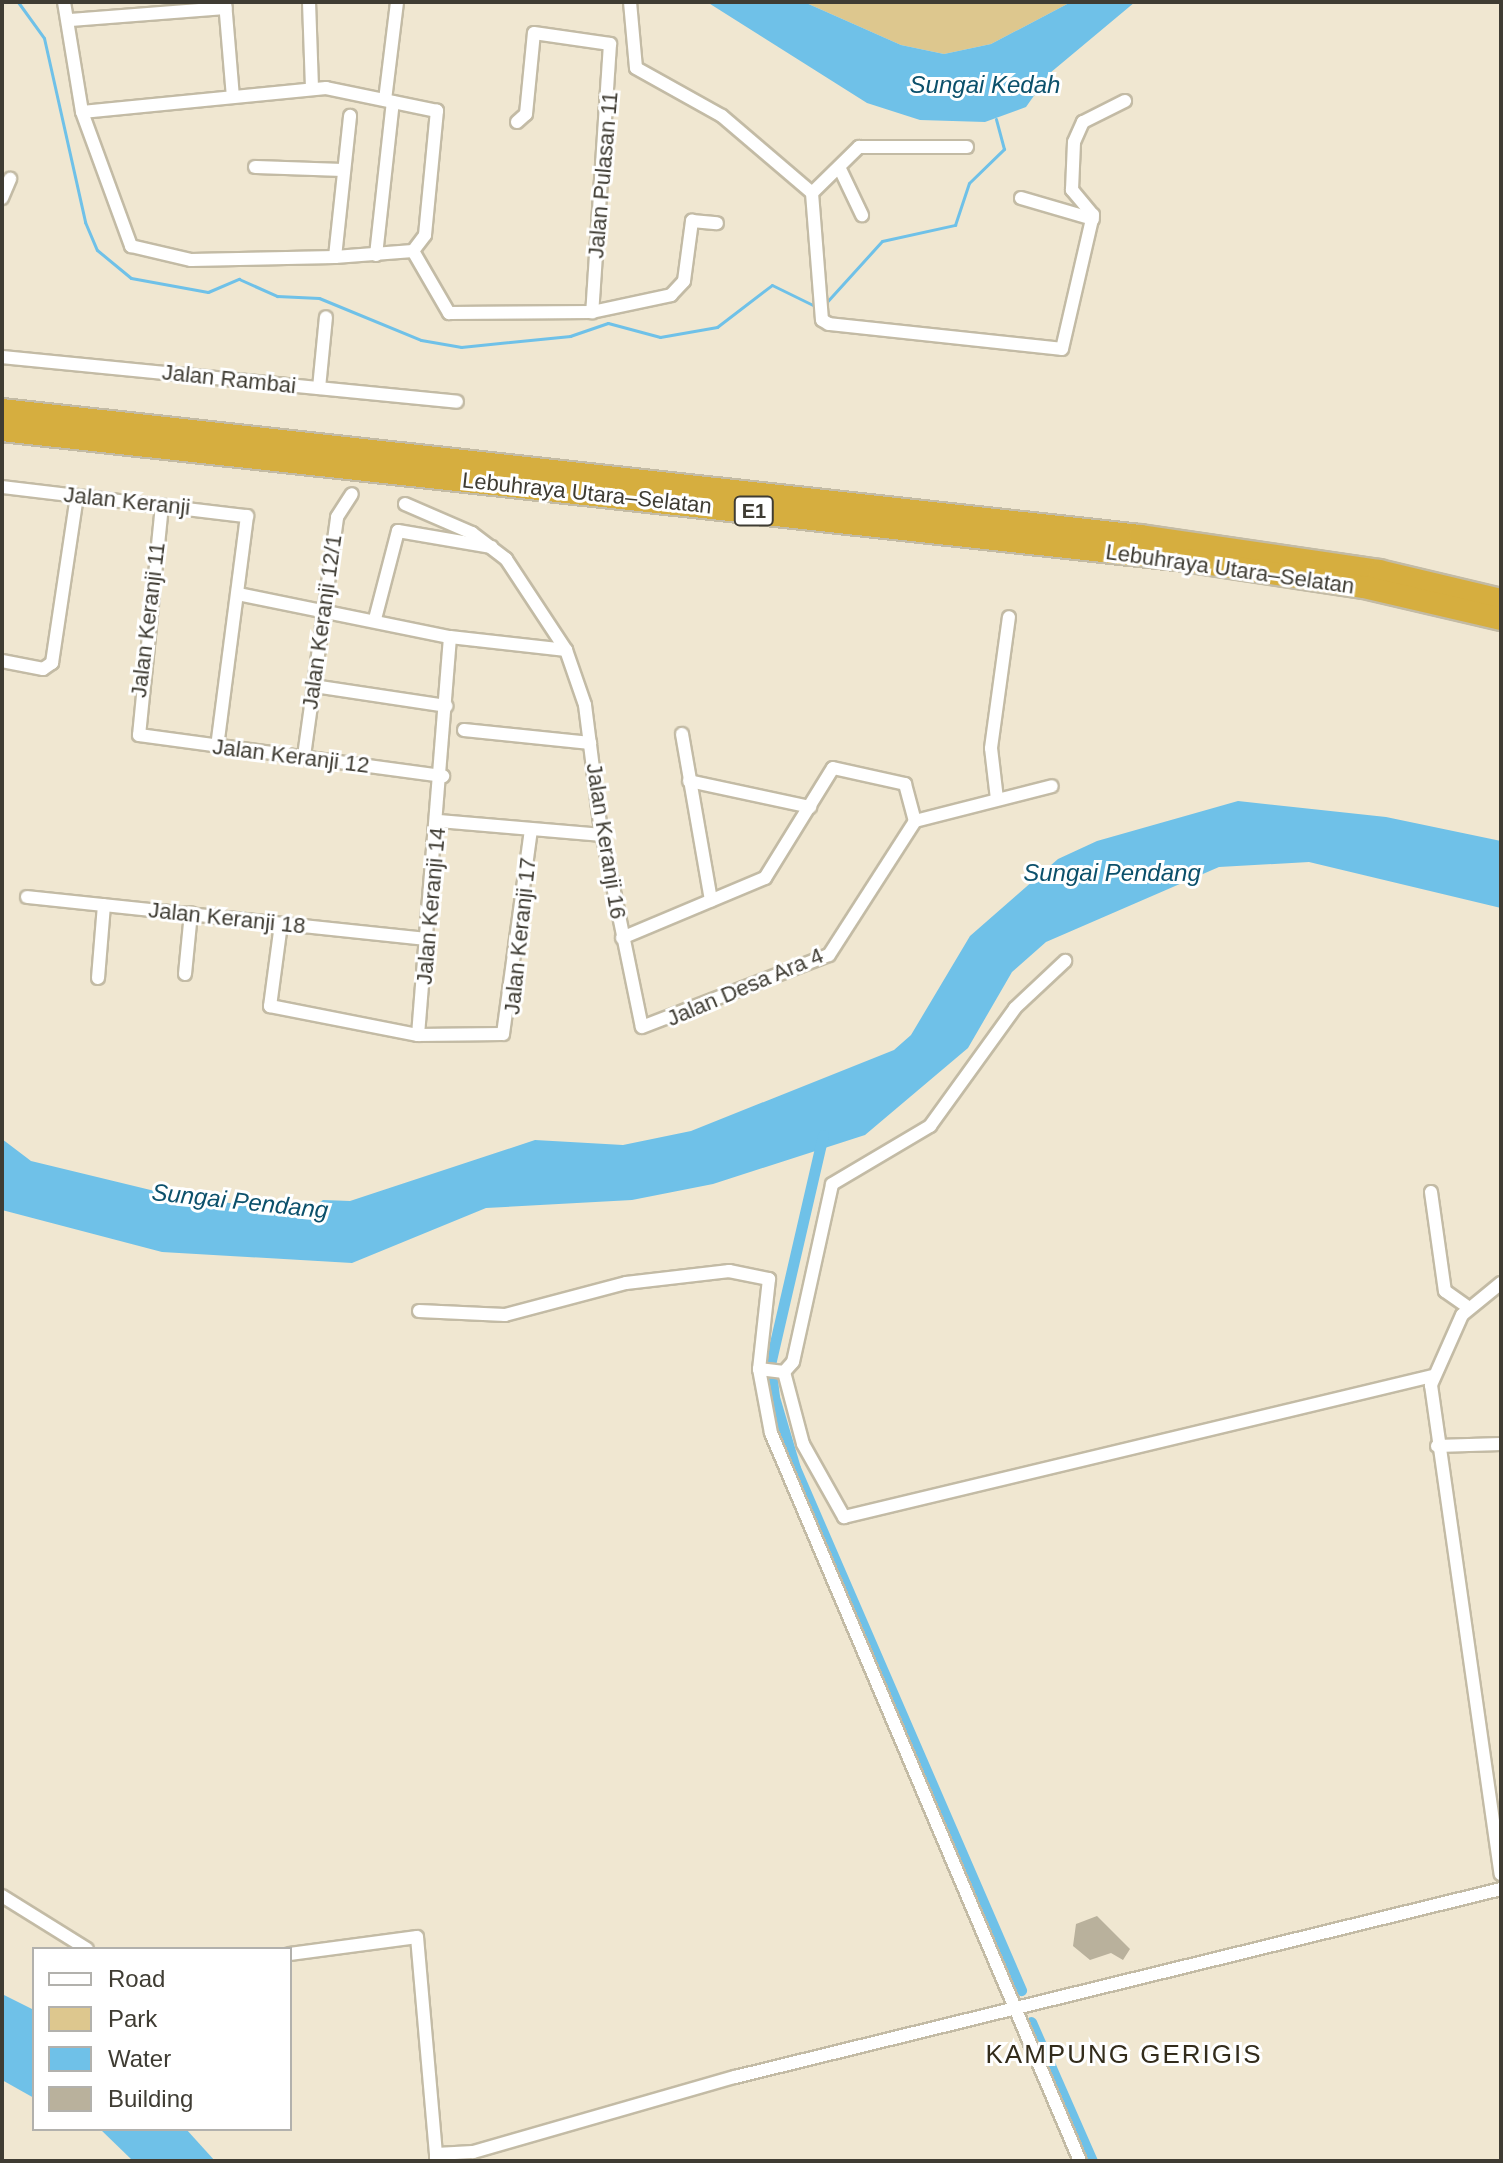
<!DOCTYPE html>
<html>
<head>
<meta charset="utf-8">
<style>
	body { margin:0 }
	#map { position:relative; width:1503px; height:2163px; overflow:hidden; background:#f0e7d1; font-family:Arial,sans-serif }
	div>[style] { position:absolute }
	.green>* { inset:0; background:#ddc78e }
	.water>* { inset:0; background:#6fc1e8 }
	.stream>* { height:3px; margin:-1.5px; padding:0 1.5px; transform-origin:1.5px; border-radius:1.5px; background:#6fc1e8 }
	.canal>* { height:11px; margin:-5.5px; padding:0 5.5px; transform-origin:5.5px; border-radius:5.5px; background:#6fc1e8 }
	.building>* { inset:0; background:#b9b19c }
	.roads { filter:drop-shadow(2px 0 #c3bba5) drop-shadow(-2px 0 #c3bba5) drop-shadow(0 2px #c3bba5) drop-shadow(0 -2px #c3bba5) }
	.minor>* { height:12px; margin:-6px; padding:0 6px; transform-origin:6px; border-radius:6px; background:#fff }
	.motorway>* { height:22px; margin:-11px; padding:0 11px; transform-origin:11px; border-radius:11px; background:#d6ae3f }
	span { translate:-50% -50%; white-space:nowrap; text-align:center; line-height:1.15; -webkit-text-stroke:6px #fff; paint-order:stroke }
	.shield-label span { padding:2px 6px; background:#fff; border:2px solid; border-radius:6px; -webkit-text-stroke-width:0 }
	.shield-label { font-size:20px; color:#3f3c33; font-weight:700 }
	.street-label { font-size:22px; color:#3f3c33 }
	.water-label { font-size:24px; color:#0b506b; font-style:italic }
	.quarter-label { font-size:26px; color:#332c1b; letter-spacing:2px }
	.frame { position:absolute; inset:0; border:4px solid #3f3c33; pointer-events:none }
	.legend { position:absolute; left:32px; top:1947px; width:260px; height:184px; box-sizing:border-box; background:#fff; border:2px solid #b2b1ad; margin:0; padding:10px 14px; list-style:none; font-size:24px; color:#3f3c33 }
	.legend li { display:flex; align-items:center; gap:16px; height:40px }
	.legend b { width:40px; border:2px solid #b2b1ad }
</style>
</head>
<body>
<div id="map">
	<div class="green">
		<i style="clip-path:polygon(804px 2px,1071px 2px,991px 44px,944px 54px,901px 45px)"></i>
	</div>
	<div class="water">
		<i style="clip-path:polygon(707px 2px,804px 2px,901px 45px,944px 54px,991px 44px,1071px 2px,1135px 2px,1050px 73px,1026px 107px,985px 122px,920px 120px,867px 103px)"></i>
		<i style="clip-path:polygon(1238px 801px,1386px 817px,1501px 841px,1501px 908px,1309px 862px,1219px 867px,1046px 942px,1012px 972px,968px 1048px,865px 1135px,713px 1184px,632px 1200px,486px 1208px,352px 1263px,162px 1252px,2px 1210px,2px 1139px,31px 1161px,163px 1193px,303px 1214px,323px 1200px,350px 1201px,535px 1140px,623px 1145px,691px 1131px,894px 1050px,911px 1035px,970px 936px,1058px 859px,1097px 841px)"></i>
		<i style="clip-path:polygon(2px 1994px,34px 2010px,34px 2098px,2px 2080px)"></i>
		<i style="clip-path:polygon(100px 2129px,186px 2129px,215px 2161px,133px 2161px)"></i>
	</div>
	<div class="stream">
		<i style="left:18px;top:2px;width:44px;rotate:54.2deg"></i>
		<i style="left:44px;top:38px;width:189px;rotate:77.4deg"></i>
		<i style="left:85px;top:222px;width:30px;rotate:67deg"></i>
		<i style="left:97px;top:250px;width:44px;rotate:39.5deg"></i>
		<i style="left:131px;top:278px;width:78px;rotate:10.3deg"></i>
		<i style="left:208px;top:292px;width:34px;rotate:-23deg"></i>
		<i style="left:239px;top:279px;width:42px;rotate:24.1deg"></i>
		<i style="left:277px;top:296px;width:42px;rotate:2.7deg"></i>
		<i style="left:319px;top:298px;width:110px;rotate:22.4deg"></i>
		<i style="left:421px;top:340px;width:41px;rotate:9.9deg"></i>
		<i style="left:461px;top:347px;width:110px;rotate:-5.8deg"></i>
		<i style="left:570px;top:336px;width:40px;rotate:-18.9deg"></i>
		<i style="left:608px;top:323px;width:54px;rotate:15.1deg"></i>
		<i style="left:660px;top:337px;width:58px;rotate:-10deg"></i>
		<i style="left:717px;top:327px;width:69px;rotate:-37.4deg"></i>
		<i style="left:772px;top:285px;width:50px;rotate:26.1deg"></i>
		<i style="left:824px;top:305px;width:86px;rotate:-47.8deg"></i>
		<i style="left:882px;top:241px;width:75px;rotate:-12.4deg"></i>
		<i style="left:955px;top:225px;width:44px;rotate:-71.6deg"></i>
		<i style="left:969px;top:183px;width:49px;rotate:-44.2deg"></i>
		<i style="left:1004px;top:149px;width:31px;rotate:-105deg"></i>
	</div>
	<div class="canal">
		<i style="left:823px;top:1135px;width:235px;rotate:103deg"></i>
		<i style="left:770px;top:1364px;width:33px;rotate:83deg"></i>
		<i style="left:774px;top:1397px;width:74px;rotate:73.5deg"></i>
		<i style="left:795px;top:1468px;width:569px;rotate:66.59deg"></i>
		<i style="left:1031px;top:2022px;width:152px;rotate:66.3deg"></i>
	</div>
	<div class="building">
		<i style="clip-path:polygon(1097px 1916px,1130px 1949px,1123px 1960px,1111px 1953px,1090px 1960px,1073px 1946px,1076px 1924px)"></i>
	</div>
	<div class="roads">
		<div class="minor">
			<i style="left:64px;top:2px;width:111px;rotate:80.7deg"></i>
			<i style="left:82px;top:112px;width:143px;rotate:69.9deg"></i>
			<i style="left:131px;top:246px;width:62px;rotate:13.1deg"></i>
			<i style="left:191px;top:260px;width:144px;rotate:-1.2deg"></i>
			<i style="left:335px;top:257px;width:78px;rotate:-4.4deg"></i>
			<i style="left:413px;top:251px;width:20px;rotate:-53deg"></i>
			<i style="left:425px;top:235px;width:125px;rotate:-84.5deg"></i>
			<i style="left:437px;top:111px;width:113px;rotate:-168.3deg"></i>
			<i style="left:326px;top:88px;width:245px;rotate:174.4deg"></i>
			<i style="left:225px;top:2px;width:95px;rotate:85.2deg"></i>
			<i style="left:309px;top:2px;width:86px;rotate:88deg"></i>
			<i style="left:630px;top:2px;width:66px;rotate:84.8deg"></i>
			<i style="left:636px;top:68px;width:98px;rotate:29.2deg"></i>
			<i style="left:722px;top:116px;width:118px;rotate:40.5deg"></i>
			<i style="left:812px;top:193px;width:127px;rotate:85.5deg"></i>
			<i style="left:822px;top:320px;width:8px;rotate:30deg"></i>
			<i style="left:829px;top:324px;width:234px;rotate:6.1deg"></i>
			<i style="left:1062px;top:349px;width:138px;rotate:-77deg"></i>
			<i style="left:1093px;top:215px;width:33px;rotate:-130deg"></i>
			<i style="left:1072px;top:190px;width:48px;rotate:-87.6deg"></i>
			<i style="left:1074px;top:142px;width:22px;rotate:-66deg"></i>
			<i style="left:1083px;top:122px;width:47px;rotate:-26.6deg"></i>
			<i style="left:70px;top:20px;width:156px;rotate:-4.4deg"></i>
			<i style="left:385px;top:100px;width:99px;rotate:-83deg"></i>
			<i style="left:517px;top:122px;width:12px;rotate:-42deg"></i>
			<i style="left:526px;top:114px;width:81px;rotate:-84.4deg"></i>
			<i style="left:534px;top:33px;width:77px;rotate:8.2deg"></i>
			<i style="left:610px;top:44px;width:269px;rotate:93.8deg"></i>
			<i style="left:255px;top:167px;width:89px;rotate:1.9deg"></i>
			<i style="left:841px;top:171px;width:49px;rotate:64.5deg"></i>
			<i style="left:812px;top:193px;width:66px;rotate:-44.4deg"></i>
			<i style="left:859px;top:147px;width:108px"></i>
			<i style="left:2px;top:198px;width:21px;rotate:-67deg"></i>
			<i style="left:1021px;top:198px;width:75px;rotate:16.3deg"></i>
			<i style="left:413px;top:251px;width:72px;rotate:59.9deg"></i>
			<i style="left:449px;top:313px;width:143px;rotate:-0.4deg"></i>
			<i style="left:592px;top:312px;width:81px;rotate:-12.1deg"></i>
			<i style="left:671px;top:295px;width:19px;rotate:-47deg"></i>
			<i style="left:684px;top:281px;width:61px;rotate:-82.4deg"></i>
			<i style="left:692px;top:221px;width:25px;rotate:5deg"></i>
			<i style="left:376px;top:255px;width:154px;rotate:-83.7deg"></i>
			<i style="left:335px;top:257px;width:142px;rotate:-83.9deg"></i>
			<i style="left:2px;top:357px;width:457px;rotate:5.6deg"></i>
			<i style="left:319px;top:388px;width:71px;rotate:-84.4deg"></i>
			<i style="left:2px;top:487px;width:247px;rotate:6.8deg"></i>
			<i style="left:247px;top:516px;width:232px;rotate:97.4deg"></i>
			<i style="left:405px;top:504px;width:73px;rotate:23.4deg"></i>
			<i style="left:472px;top:533px;width:43px;rotate:37.4deg"></i>
			<i style="left:506px;top:559px;width:109px;rotate:56.6deg"></i>
			<i style="left:566px;top:650px;width:58px;rotate:70.9deg"></i>
			<i style="left:585px;top:705px;width:119px;rotate:82.8deg"></i>
			<i style="left:600px;top:823px;width:208px;rotate:78.4deg"></i>
			<i style="left:642px;top:1027px;width:200px;rotate:-21.1deg"></i>
			<i style="left:829px;top:955px;width:159px;rotate:-57.3deg"></i>
			<i style="left:162px;top:505px;width:231px;rotate:95.7deg"></i>
			<i style="left:139px;top:735px;width:307px;rotate:7.7deg"></i>
			<i style="left:238px;top:594px;width:216px;rotate:11.5deg"></i>
			<i style="left:450px;top:637px;width:117px;rotate:6.4deg"></i>
			<i style="left:375px;top:619px;width:91px;rotate:-75.4deg"></i>
			<i style="left:398px;top:531px;width:95px;rotate:9.7deg"></i>
			<i style="left:2px;top:661px;width:42px;rotate:11deg"></i>
			<i style="left:43px;top:669px;width:11px;rotate:-34deg"></i>
			<i style="left:52px;top:663px;width:169px;rotate:-81.5deg"></i>
			<i style="left:314px;top:686px;width:134px;rotate:8.6deg"></i>
			<i style="left:464px;top:730px;width:127px;rotate:5.9deg"></i>
			<i style="left:682px;top:734px;width:169px;rotate:80.1deg"></i>
			<i style="left:304px;top:756px;width:241px;rotate:-82.1deg"></i>
			<i style="left:337px;top:517px;width:27px;rotate:-57deg"></i>
			<i style="left:689px;top:781px;width:124px;rotate:12.1deg"></i>
			<i style="left:997px;top:799px;width:51px;rotate:-96.7deg"></i>
			<i style="left:991px;top:748px;width:132px;rotate:-82.2deg"></i>
			<i style="left:439px;top:821px;width:164px;rotate:4.9deg"></i>
			<i style="left:915px;top:821px;width:141px;rotate:-14.3deg"></i>
			<i style="left:27px;top:897px;width:403px;rotate:6deg"></i>
			<i style="left:281px;top:924px;width:83px;rotate:97.6deg"></i>
			<i style="left:270px;top:1006px;width:151px;rotate:11.1deg"></i>
			<i style="left:418px;top:1035px;width:85px;rotate:-0.7deg"></i>
			<i style="left:503px;top:1034px;width:206px;rotate:-82.2deg"></i>
			<i style="left:622px;top:938px;width:155px;rotate:-22.8deg"></i>
			<i style="left:765px;top:878px;width:129px;rotate:-58.3deg"></i>
			<i style="left:833px;top:768px;width:74px;rotate:12.5deg"></i>
			<i style="left:905px;top:784px;width:38px;rotate:75deg"></i>
			<i style="left:185px;top:974px;width:61px;rotate:-84.4deg"></i>
			<i style="left:98px;top:978px;width:73px;rotate:-85.3deg"></i>
			<i style="left:418px;top:1035px;width:399px;rotate:-85.4deg"></i>
			<i style="left:1431px;top:1192px;width:100px;rotate:82deg"></i>
			<i style="left:1445px;top:1291px;width:28px;rotate:35deg"></i>
			<i style="left:1501px;top:1283px;width:50px;rotate:140.6deg"></i>
			<i style="left:1462px;top:1315px;width:77px;rotate:113.9deg"></i>
			<i style="left:1431px;top:1385px;width:494px;rotate:81.9deg"></i>
			<i style="left:419px;top:1311px;width:86px;rotate:2.7deg"></i>
			<i style="left:505px;top:1315px;width:125px;rotate:-14.8deg"></i>
			<i style="left:626px;top:1283px;width:104px;rotate:-6.6deg"></i>
			<i style="left:729px;top:1271px;width:41px;rotate:11.3deg"></i>
			<i style="left:769px;top:1279px;width:91px;rotate:96.3deg"></i>
			<i style="left:759px;top:1369px;width:65px;rotate:79.4deg"></i>
			<i style="left:771px;top:1433px;width:791px;rotate:67deg"></i>
			<i style="left:759px;top:1369px;width:25px;rotate:7deg"></i>
			<i style="left:784px;top:1372px;width:13px;rotate:-48deg"></i>
			<i style="left:793px;top:1362px;width:182px;rotate:-77.6deg"></i>
			<i style="left:832px;top:1184px;width:114px;rotate:-30.6deg"></i>
			<i style="left:930px;top:1126px;width:145px;rotate:-54.2deg"></i>
			<i style="left:1015px;top:1008px;width:69px;rotate:-43.2deg"></i>
			<i style="left:784px;top:1372px;width:74px;rotate:75.2deg"></i>
			<i style="left:803px;top:1444px;width:84px;rotate:60.7deg"></i>
			<i style="left:844px;top:1517px;width:605px;rotate:-13.48deg"></i>
			<i style="left:1437px;top:1446px;width:64px;rotate:-1.8deg"></i>
			<i style="left:2px;top:1896px;width:100px;rotate:31.9deg"></i>
			<i style="left:290px;top:1954px;width:128px;rotate:-7.6deg"></i>
			<i style="left:417px;top:1937px;width:218px;rotate:85deg"></i>
			<i style="left:436px;top:2161px;width:7px;rotate:-90deg"></i>
			<i style="left:436px;top:2154px;width:37px;rotate:-3deg"></i>
			<i style="left:473px;top:2152px;width:273px;rotate:-16deg"></i>
			<i style="left:735px;top:2077px;width:789px;rotate:-13.79deg"></i>
		</div>
		<div class="motorway">
			<i style="left:2px;top:410px;width:1145px;rotate:6.32deg"></i>
			<i style="left:1140px;top:536px;width:242px;rotate:8.3deg"></i>
			<i style="left:1379px;top:571px;width:125px;rotate:13.4deg"></i>
			<i style="left:2px;top:430px;width:1190px;rotate:6.27deg"></i>
			<i style="left:1185px;top:560px;width:181px;rotate:8.6deg"></i>
			<i style="left:1364px;top:587px;width:141px;rotate:13.1deg"></i>
		</div>
	</div>
	<div class="shield-label">
		<span style="left:754px;top:511px">E1</span>
	</div>
	<div class="street-label">
		<span style="left:603px;top:175px;rotate:-85deg">Jalan Pulasan 11</span>
		<span style="left:229px;top:379px;rotate:6deg">Jalan Rambai</span>
		<span style="left:587px;top:493px;rotate:6deg">Lebuhraya Utara–Selatan</span>
		<span style="left:127px;top:501px;rotate:6deg">Jalan Keranji</span>
		<span style="left:1230px;top:569px;rotate:8deg">Lebuhraya Utara–Selatan</span>
		<span style="left:148px;top:620px;rotate:-83deg">Jalan Keranji 11</span>
		<span style="left:322px;top:622px;rotate:-82deg">Jalan Keranji 12/1</span>
		<span style="left:291px;top:756px;rotate:7deg">Jalan Keranji 12</span>
		<span style="left:606px;top:841px;rotate:81deg">Jalan Keranji 16</span>
		<span style="left:431px;top:906px;rotate:-85deg">Jalan Keranji 14</span>
		<span style="left:227px;top:918px;rotate:6deg">Jalan Keranji 18</span>
		<span style="left:520px;top:936px;rotate:-84deg">Jalan Keranji 17</span>
		<span style="left:745px;top:987px;rotate:-23deg">Jalan Desa Ara 4</span>
	</div>
	<div class="water-label">
		<span style="left:985px;top:85px">Sungai Kedah</span>
		<span style="left:1112px;top:873px">Sungai Pendang</span>
		<span style="left:240px;top:1201px;rotate:6deg">Sungai Pendang</span>
	</div>
	<div class="quarter-label">
		<span style="left:1124px;top:2055px">KAMPUNG GERIGIS</span>
	</div>
	<div class="frame"></div>
	<ul class="legend">
	<li><b style="height:10px;background:#fff"></b>Road</li>
	<li><b style="height:22px;background:#ddc78e"></b>Park</li>
	<li><b style="height:22px;background:#6fc1e8"></b>Water</li>
	<li><b style="height:22px;background:#b9b19c"></b>Building</li>
	</ul>
</div>
</body>
</html>
